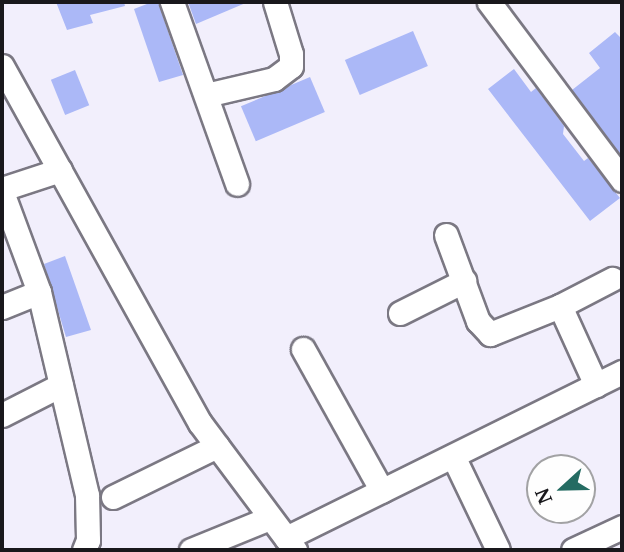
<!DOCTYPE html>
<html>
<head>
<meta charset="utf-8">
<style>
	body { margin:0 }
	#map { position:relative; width:624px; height:552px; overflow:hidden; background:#f2effc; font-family:"Noto Serif",serif }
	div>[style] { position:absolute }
	.building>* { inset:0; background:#abb8f7; transform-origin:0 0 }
	.roads { filter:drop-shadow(2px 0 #7b7883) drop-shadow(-2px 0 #7b7883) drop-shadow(0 2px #7b7883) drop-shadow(0 -2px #7b7883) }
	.minor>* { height:23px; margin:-11.5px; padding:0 11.5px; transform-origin:11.5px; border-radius:11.5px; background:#fff }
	span { translate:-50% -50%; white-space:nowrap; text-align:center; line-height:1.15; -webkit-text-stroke:6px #fefefe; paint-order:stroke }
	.frame { position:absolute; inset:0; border:4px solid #19181c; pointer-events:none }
	.north { position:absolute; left:526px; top:454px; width:70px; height:70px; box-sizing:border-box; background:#fefefe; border:2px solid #a2a2a4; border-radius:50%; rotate:248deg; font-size:19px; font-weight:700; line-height:28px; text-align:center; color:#19181c }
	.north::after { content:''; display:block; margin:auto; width:24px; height:32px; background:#246b62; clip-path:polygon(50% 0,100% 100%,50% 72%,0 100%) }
</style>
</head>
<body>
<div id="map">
	<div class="building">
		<i style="clip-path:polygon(56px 2px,124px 2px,125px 6px,90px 15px,93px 23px,67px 30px)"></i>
		<i style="clip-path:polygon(152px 2px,158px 2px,183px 75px,159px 82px,134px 9px)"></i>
		<i style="clip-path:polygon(188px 2px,248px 2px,196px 24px)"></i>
		<i style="left:413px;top:31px;width:38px;height:74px;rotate:67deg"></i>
		<i style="clip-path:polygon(615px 32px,622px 39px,622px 157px,572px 90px,600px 68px,589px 53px)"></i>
		<i style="clip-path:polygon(514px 69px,531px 92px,536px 88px,564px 126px,563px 134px,584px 161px,588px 158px,620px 198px,590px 221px,488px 89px)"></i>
		<i style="left:75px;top:70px;width:38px;height:26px;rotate:68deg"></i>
		<i style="left:310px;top:77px;width:38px;height:75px;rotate:67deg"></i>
		<i style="clip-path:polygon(65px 256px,91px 330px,66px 337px,44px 264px)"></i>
	</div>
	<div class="roads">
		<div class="minor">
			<i style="left:172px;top:2px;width:193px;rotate:70.3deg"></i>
			<i style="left:489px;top:2px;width:222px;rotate:53.2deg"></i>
			<i style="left:2px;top:66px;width:408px;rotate:61deg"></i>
			<i style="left:200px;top:423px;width:159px;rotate:53.2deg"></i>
			<i style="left:206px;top:95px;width:70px;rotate:-13.2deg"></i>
			<i style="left:274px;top:79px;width:21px;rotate:-37deg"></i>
			<i style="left:291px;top:66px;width:12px;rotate:-90deg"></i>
			<i style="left:291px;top:54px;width:54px;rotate:-107.1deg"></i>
			<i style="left:2px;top:189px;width:61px;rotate:-18.1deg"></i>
			<i style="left:2px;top:192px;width:107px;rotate:69.7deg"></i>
			<i style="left:39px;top:292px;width:209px;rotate:76.7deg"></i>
			<i style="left:87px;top:495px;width:45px;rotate:88.7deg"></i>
			<i style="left:88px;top:540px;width:11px;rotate:112deg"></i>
			<i style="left:446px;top:235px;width:92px;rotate:69.6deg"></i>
			<i style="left:478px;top:321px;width:18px;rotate:47deg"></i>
			<i style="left:490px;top:334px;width:75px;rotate:-21.8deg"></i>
			<i style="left:560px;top:306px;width:59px;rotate:-27.4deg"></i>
			<i style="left:560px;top:306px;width:87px;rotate:65.5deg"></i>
			<i style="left:2px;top:307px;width:40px;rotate:-22deg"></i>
			<i style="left:400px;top:313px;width:72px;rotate:-26.6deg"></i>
			<i style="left:303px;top:349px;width:162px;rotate:60.9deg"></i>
			<i style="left:2px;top:415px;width:66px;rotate:-27deg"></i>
			<i style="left:453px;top:456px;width:104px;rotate:64.4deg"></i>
			<i style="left:113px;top:497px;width:116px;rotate:-26.1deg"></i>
			<i style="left:286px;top:538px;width:375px;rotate:-26.3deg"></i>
			<i style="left:191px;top:550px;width:85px;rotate:-22.1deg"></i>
			<i style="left:573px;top:550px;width:54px;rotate:-25.1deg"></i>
		</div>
	</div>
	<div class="frame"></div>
	<div class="north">N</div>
</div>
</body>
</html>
